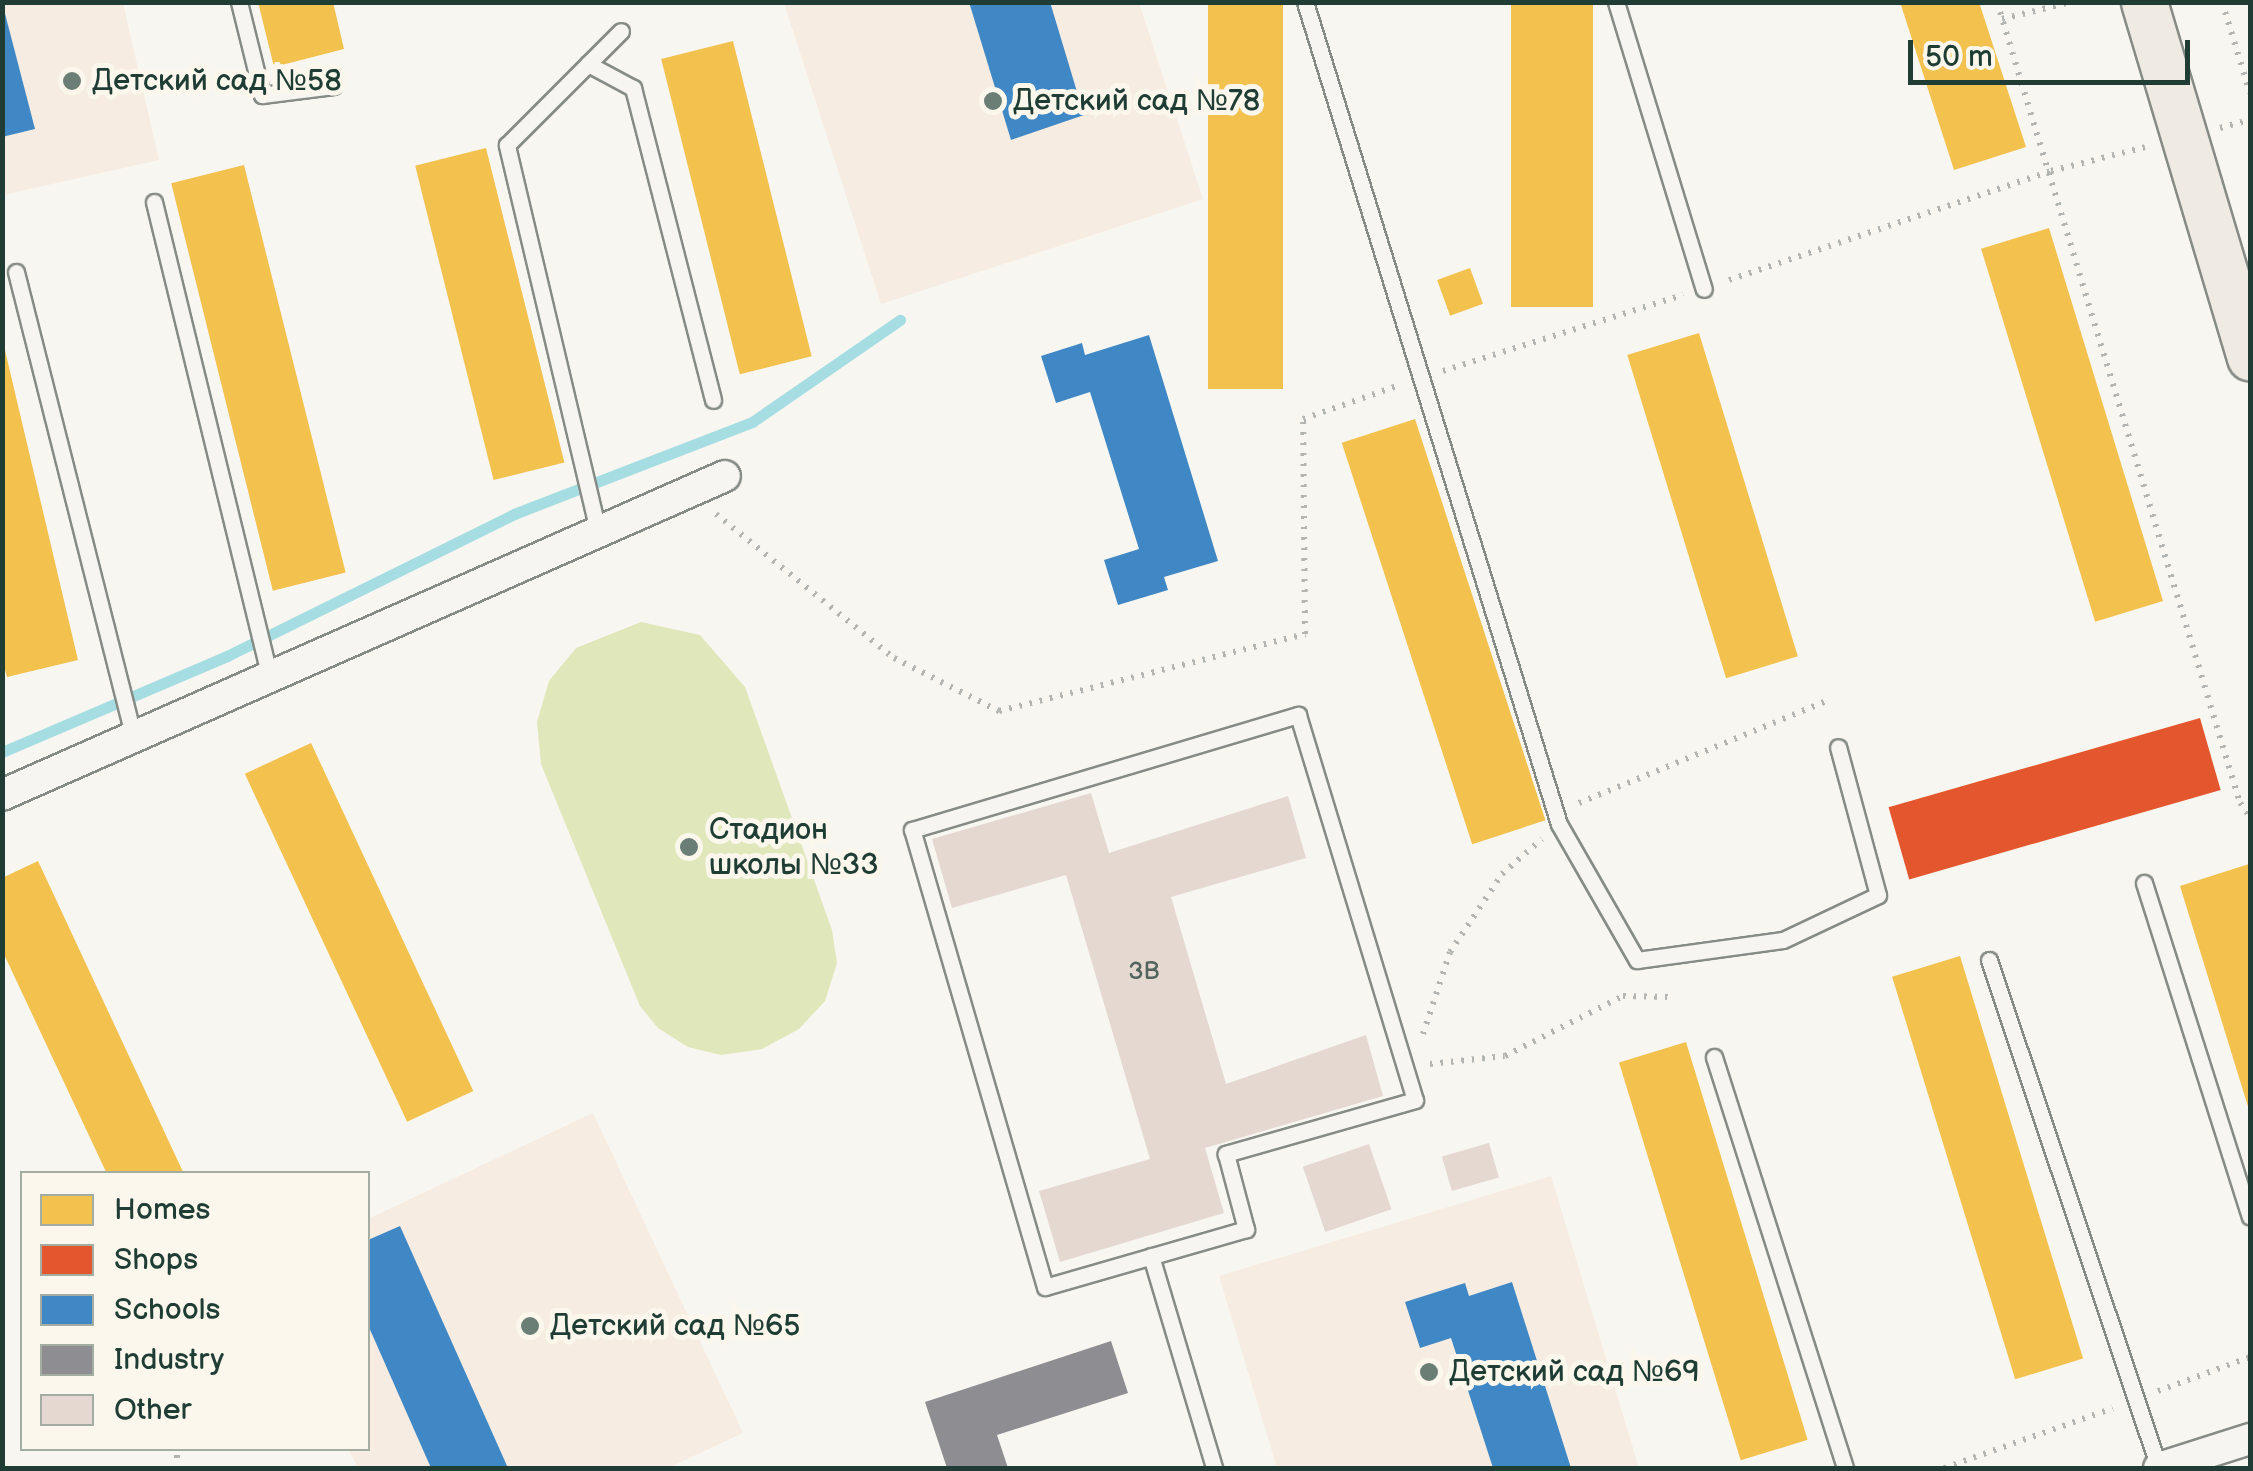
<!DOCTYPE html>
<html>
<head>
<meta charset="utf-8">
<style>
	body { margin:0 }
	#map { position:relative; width:2253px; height:1471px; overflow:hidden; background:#f8f6f0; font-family:"Balsamiq Sans",sans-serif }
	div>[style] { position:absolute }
	.built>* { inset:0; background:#f7ece1 }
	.green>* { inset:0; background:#e0e7ba }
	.homes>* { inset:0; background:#f2c14e; transform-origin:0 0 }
	.shops>* { inset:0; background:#e4572e; transform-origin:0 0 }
	.schools>* { inset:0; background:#3f88c5 }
	.industry>* { inset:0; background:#8d8d92 }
	.stream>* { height:11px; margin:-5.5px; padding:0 5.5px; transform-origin:5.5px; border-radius:5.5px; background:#a5dde3 }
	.building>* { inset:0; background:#e4d8d1; transform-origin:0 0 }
	.path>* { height:6px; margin-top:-3px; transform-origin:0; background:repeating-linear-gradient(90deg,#b2b5b1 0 2.5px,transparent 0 10.5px) }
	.roads { filter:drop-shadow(2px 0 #868b86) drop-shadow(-2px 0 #868b86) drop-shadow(0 2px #868b86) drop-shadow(0 -2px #868b86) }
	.lane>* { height:15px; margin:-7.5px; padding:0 7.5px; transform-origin:7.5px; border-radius:7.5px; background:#f6f5f1 }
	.street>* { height:30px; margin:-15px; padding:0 15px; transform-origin:15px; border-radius:15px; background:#f6f5f1 }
	.primary>* { height:45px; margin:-22.5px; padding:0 22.5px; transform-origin:22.5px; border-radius:22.5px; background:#efeae2 }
	.dots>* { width:28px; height:28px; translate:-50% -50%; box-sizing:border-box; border:5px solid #fbf7ec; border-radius:50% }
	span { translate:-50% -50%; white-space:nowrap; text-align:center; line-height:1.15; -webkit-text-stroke:10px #fbf7ec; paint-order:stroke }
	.number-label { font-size:25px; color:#50645b }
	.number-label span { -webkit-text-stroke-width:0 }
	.poi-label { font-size:30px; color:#1f3d34 }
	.left { translate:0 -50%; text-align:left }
	.frame { position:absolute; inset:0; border:5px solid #1f3d34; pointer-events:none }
	.legend { position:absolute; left:20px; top:1171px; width:350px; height:280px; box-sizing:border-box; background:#fbf7ec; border:2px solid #a3ada2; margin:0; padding:12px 18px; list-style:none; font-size:30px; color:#1f3d34 }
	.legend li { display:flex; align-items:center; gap:20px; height:50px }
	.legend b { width:50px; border:2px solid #a3ada2 }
	.scale { position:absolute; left:1908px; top:40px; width:282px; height:45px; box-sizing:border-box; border:5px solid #1f3d34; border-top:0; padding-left:12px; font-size:30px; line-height:35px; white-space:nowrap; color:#1f3d34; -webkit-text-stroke:8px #fbf7ec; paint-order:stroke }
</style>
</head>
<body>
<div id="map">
	<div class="built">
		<i style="clip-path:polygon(2px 3px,123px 3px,159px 160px,3px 195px)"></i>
		<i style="clip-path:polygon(784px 3px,1139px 3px,1203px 199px,881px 304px)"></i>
		<i style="clip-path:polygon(593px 1113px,743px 1433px,668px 1468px,358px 1468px,348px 1449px,368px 1448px,368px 1219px)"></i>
		<i style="clip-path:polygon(1551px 1176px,1639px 1468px,1277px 1468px,1219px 1276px)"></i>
	</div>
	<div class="green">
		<i style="clip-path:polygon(641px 622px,700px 635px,745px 687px,832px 930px,837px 963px,825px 1001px,799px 1029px,762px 1049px,721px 1055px,688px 1047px,658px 1028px,640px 1006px,541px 764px,537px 722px,549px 681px,576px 648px)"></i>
	</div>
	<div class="homes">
		<i style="clip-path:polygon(258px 2px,333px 2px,344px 49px,274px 67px)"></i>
		<i style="left:1208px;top:2px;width:75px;height:387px"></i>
		<i style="left:1511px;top:2px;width:82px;height:305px"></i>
		<i style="clip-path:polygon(1900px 2px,1979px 2px,2026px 147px,1954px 170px)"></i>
		<i style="left:733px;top:41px;width:325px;height:74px;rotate:76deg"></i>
		<i style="left:486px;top:148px;width:324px;height:73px;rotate:76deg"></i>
		<i style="left:244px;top:165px;width:420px;height:75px;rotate:76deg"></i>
		<i style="left:2049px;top:228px;width:390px;height:71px;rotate:73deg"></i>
		<i style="left:1470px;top:268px;width:38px;height:35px;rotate:70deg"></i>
		<i style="left:1699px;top:333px;width:338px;height:75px;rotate:73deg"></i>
		<i style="clip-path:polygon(4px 346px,78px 660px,7px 677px,2px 659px)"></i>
		<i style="left:1415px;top:419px;width:422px;height:77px;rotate:72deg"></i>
		<i style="left:311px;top:743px;width:384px;height:73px;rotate:65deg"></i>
		<i style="clip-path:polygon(38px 861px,184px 1174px,107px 1174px,2px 950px,2px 878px)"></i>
		<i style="clip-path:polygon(2249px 864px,2250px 867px,2250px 1113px,2180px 886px)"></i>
		<i style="left:1960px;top:956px;width:421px;height:71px;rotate:73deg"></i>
		<i style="left:1686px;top:1042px;width:416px;height:70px;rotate:73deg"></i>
	</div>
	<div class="shops">
		<i style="left:2200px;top:718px;width:75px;height:324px;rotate:74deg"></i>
	</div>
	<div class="schools">
		<i style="clip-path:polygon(2px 2px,35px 129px,2px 137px)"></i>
		<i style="clip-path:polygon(969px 2px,1050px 2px,1084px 115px,1011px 140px)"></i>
		<i style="clip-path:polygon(1149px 335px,1218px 561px,1164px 577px,1168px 590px,1118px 605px,1104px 560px,1139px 549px,1090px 392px,1056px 403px,1041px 356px,1082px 343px,1085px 355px)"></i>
		<i style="clip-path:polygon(400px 1226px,508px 1468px,431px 1468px,368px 1325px,368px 1240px)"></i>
		<i style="clip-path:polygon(1512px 1282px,1571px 1468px,1493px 1468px,1451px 1338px,1420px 1348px,1405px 1302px,1465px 1283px,1469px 1296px)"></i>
	</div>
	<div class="industry">
		<i style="clip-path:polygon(1111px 1341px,1128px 1393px,997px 1435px,1008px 1468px,947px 1468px,925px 1402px)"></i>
	</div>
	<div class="stream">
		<i style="left:2px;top:752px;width:245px;rotate:-23.1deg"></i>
		<i style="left:227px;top:656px;width:320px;rotate:-26.3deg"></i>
		<i style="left:514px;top:514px;width:255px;rotate:-21.1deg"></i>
		<i style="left:752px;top:422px;width:180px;rotate:-34.6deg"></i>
	</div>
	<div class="building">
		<i style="clip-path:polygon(1091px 793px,1109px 853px,1288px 796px,1306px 858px,1171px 897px,1226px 1084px,1366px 1035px,1383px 1096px,1205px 1148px,1224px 1213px,1060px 1262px,1039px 1191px,1150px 1159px,1066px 875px,952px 908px,932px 839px)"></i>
		<i style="left:1489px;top:1143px;width:36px;height:49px;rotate:74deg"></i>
		<i style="left:1369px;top:1144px;width:69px;height:70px;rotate:71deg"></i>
	</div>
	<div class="path">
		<i style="left:1997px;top:2px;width:837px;rotate:73.12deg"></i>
		<i style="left:2240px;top:803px;width:17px;rotate:54deg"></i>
		<i style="left:2222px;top:2px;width:95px;rotate:72.9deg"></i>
		<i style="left:2002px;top:19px;width:71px;rotate:-13.8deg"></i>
		<i style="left:2220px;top:128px;width:31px;rotate:-15deg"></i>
		<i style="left:1729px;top:280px;width:340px;rotate:-18.7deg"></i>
		<i style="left:2051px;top:171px;width:97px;rotate:-14.3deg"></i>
		<i style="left:1443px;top:371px;width:252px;rotate:-17.6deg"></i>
		<i style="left:716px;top:514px;width:229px;rotate:39deg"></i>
		<i style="left:894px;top:658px;width:118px;rotate:26.8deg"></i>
		<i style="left:999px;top:711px;width:316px;rotate:-14.1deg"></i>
		<i style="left:1305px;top:634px;width:215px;rotate:-90.5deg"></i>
		<i style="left:1303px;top:419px;width:100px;rotate:-19.3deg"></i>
		<i style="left:1579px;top:803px;width:270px;rotate:-22.4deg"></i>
		<i style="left:1423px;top:1034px;width:86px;rotate:-71.8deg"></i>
		<i style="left:1450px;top:952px;width:94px;rotate:-56.3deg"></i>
		<i style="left:1502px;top:874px;width:53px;rotate:-41.2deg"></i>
		<i style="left:1430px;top:1064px;width:75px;rotate:-6.1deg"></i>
		<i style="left:1505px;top:1056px;width:132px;rotate:-27deg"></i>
		<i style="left:1623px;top:996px;width:48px;rotate:1.2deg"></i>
		<i style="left:2158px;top:1391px;width:98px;rotate:-20.3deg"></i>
		<i style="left:177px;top:1468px;width:20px;rotate:-90deg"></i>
		<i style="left:1944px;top:1468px;width:179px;rotate:-19.5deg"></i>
	</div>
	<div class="roads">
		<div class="lane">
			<i style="left:239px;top:2px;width:96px;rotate:76.1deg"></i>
			<i style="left:262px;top:95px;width:72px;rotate:-7.2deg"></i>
			<i style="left:1305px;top:2px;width:860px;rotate:72.83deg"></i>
			<i style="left:1559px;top:824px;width:157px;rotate:60.2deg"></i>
			<i style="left:1637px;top:960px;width:147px;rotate:-7.8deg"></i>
			<i style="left:1783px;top:940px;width:105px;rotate:-25.3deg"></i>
			<i style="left:1878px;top:895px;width:153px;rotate:-105.1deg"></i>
			<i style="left:1616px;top:2px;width:300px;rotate:73deg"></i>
			<i style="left:588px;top:64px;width:51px;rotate:28.1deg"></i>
			<i style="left:633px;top:88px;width:322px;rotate:75.6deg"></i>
			<i style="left:154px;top:202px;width:490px;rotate:76.3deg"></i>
			<i style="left:16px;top:272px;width:480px;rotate:75.8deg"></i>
			<i style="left:599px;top:535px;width:401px;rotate:-103.3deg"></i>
			<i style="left:507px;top:145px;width:161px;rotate:-45deg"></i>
			<i style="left:1298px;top:715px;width:402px;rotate:73.1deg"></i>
			<i style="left:1415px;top:1100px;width:197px;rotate:164.1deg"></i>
			<i style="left:1226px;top:1154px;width:78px;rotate:75.1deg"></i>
			<i style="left:1246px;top:1229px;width:209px;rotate:163.9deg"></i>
			<i style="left:1045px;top:1287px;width:476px;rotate:-106.2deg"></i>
			<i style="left:912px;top:830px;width:403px;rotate:-16.6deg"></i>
			<i style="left:2144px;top:883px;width:350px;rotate:72.4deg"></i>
			<i style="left:1989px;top:960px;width:536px;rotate:71.5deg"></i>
			<i style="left:1714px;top:1057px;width:431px;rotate:72.3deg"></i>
			<i style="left:1151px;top:1256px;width:221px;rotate:73.4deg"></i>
		</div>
		<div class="street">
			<i style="left:2px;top:795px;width:790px;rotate:-23.81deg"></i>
			<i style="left:2159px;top:1468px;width:96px;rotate:-17.7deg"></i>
		</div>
		<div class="primary">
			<i style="left:2144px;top:2px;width:371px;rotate:73.4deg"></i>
		</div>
	</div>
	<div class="dots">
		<i style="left:72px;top:81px;background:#6b7e76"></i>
		<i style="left:993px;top:101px;background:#6b7e76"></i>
		<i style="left:689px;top:847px;background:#6b7e76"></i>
		<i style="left:530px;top:1326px;background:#6b7e76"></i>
		<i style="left:1429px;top:1372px;background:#6b7e76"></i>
	</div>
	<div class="number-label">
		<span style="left:1144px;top:972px">3В</span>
	</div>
	<div class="poi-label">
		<span class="left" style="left:92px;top:81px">Детский сад №58</span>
		<span class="left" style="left:1013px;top:101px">Детский сад №78</span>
		<span class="left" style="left:709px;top:847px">Стадион<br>школы №33</span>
		<span class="left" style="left:550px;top:1326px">Детский сад №65</span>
		<span class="left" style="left:1449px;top:1372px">Детский сад №69</span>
	</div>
	<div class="frame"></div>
	<ul class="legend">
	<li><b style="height:28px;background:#f2c14e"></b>Homes</li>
	<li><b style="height:28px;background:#e4572e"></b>Shops</li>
	<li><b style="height:28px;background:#3f88c5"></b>Schools</li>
	<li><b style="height:28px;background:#8d8d92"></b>Industry</li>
	<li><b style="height:28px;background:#e4d8d1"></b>Other</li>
	</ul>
	<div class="scale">50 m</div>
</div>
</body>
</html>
